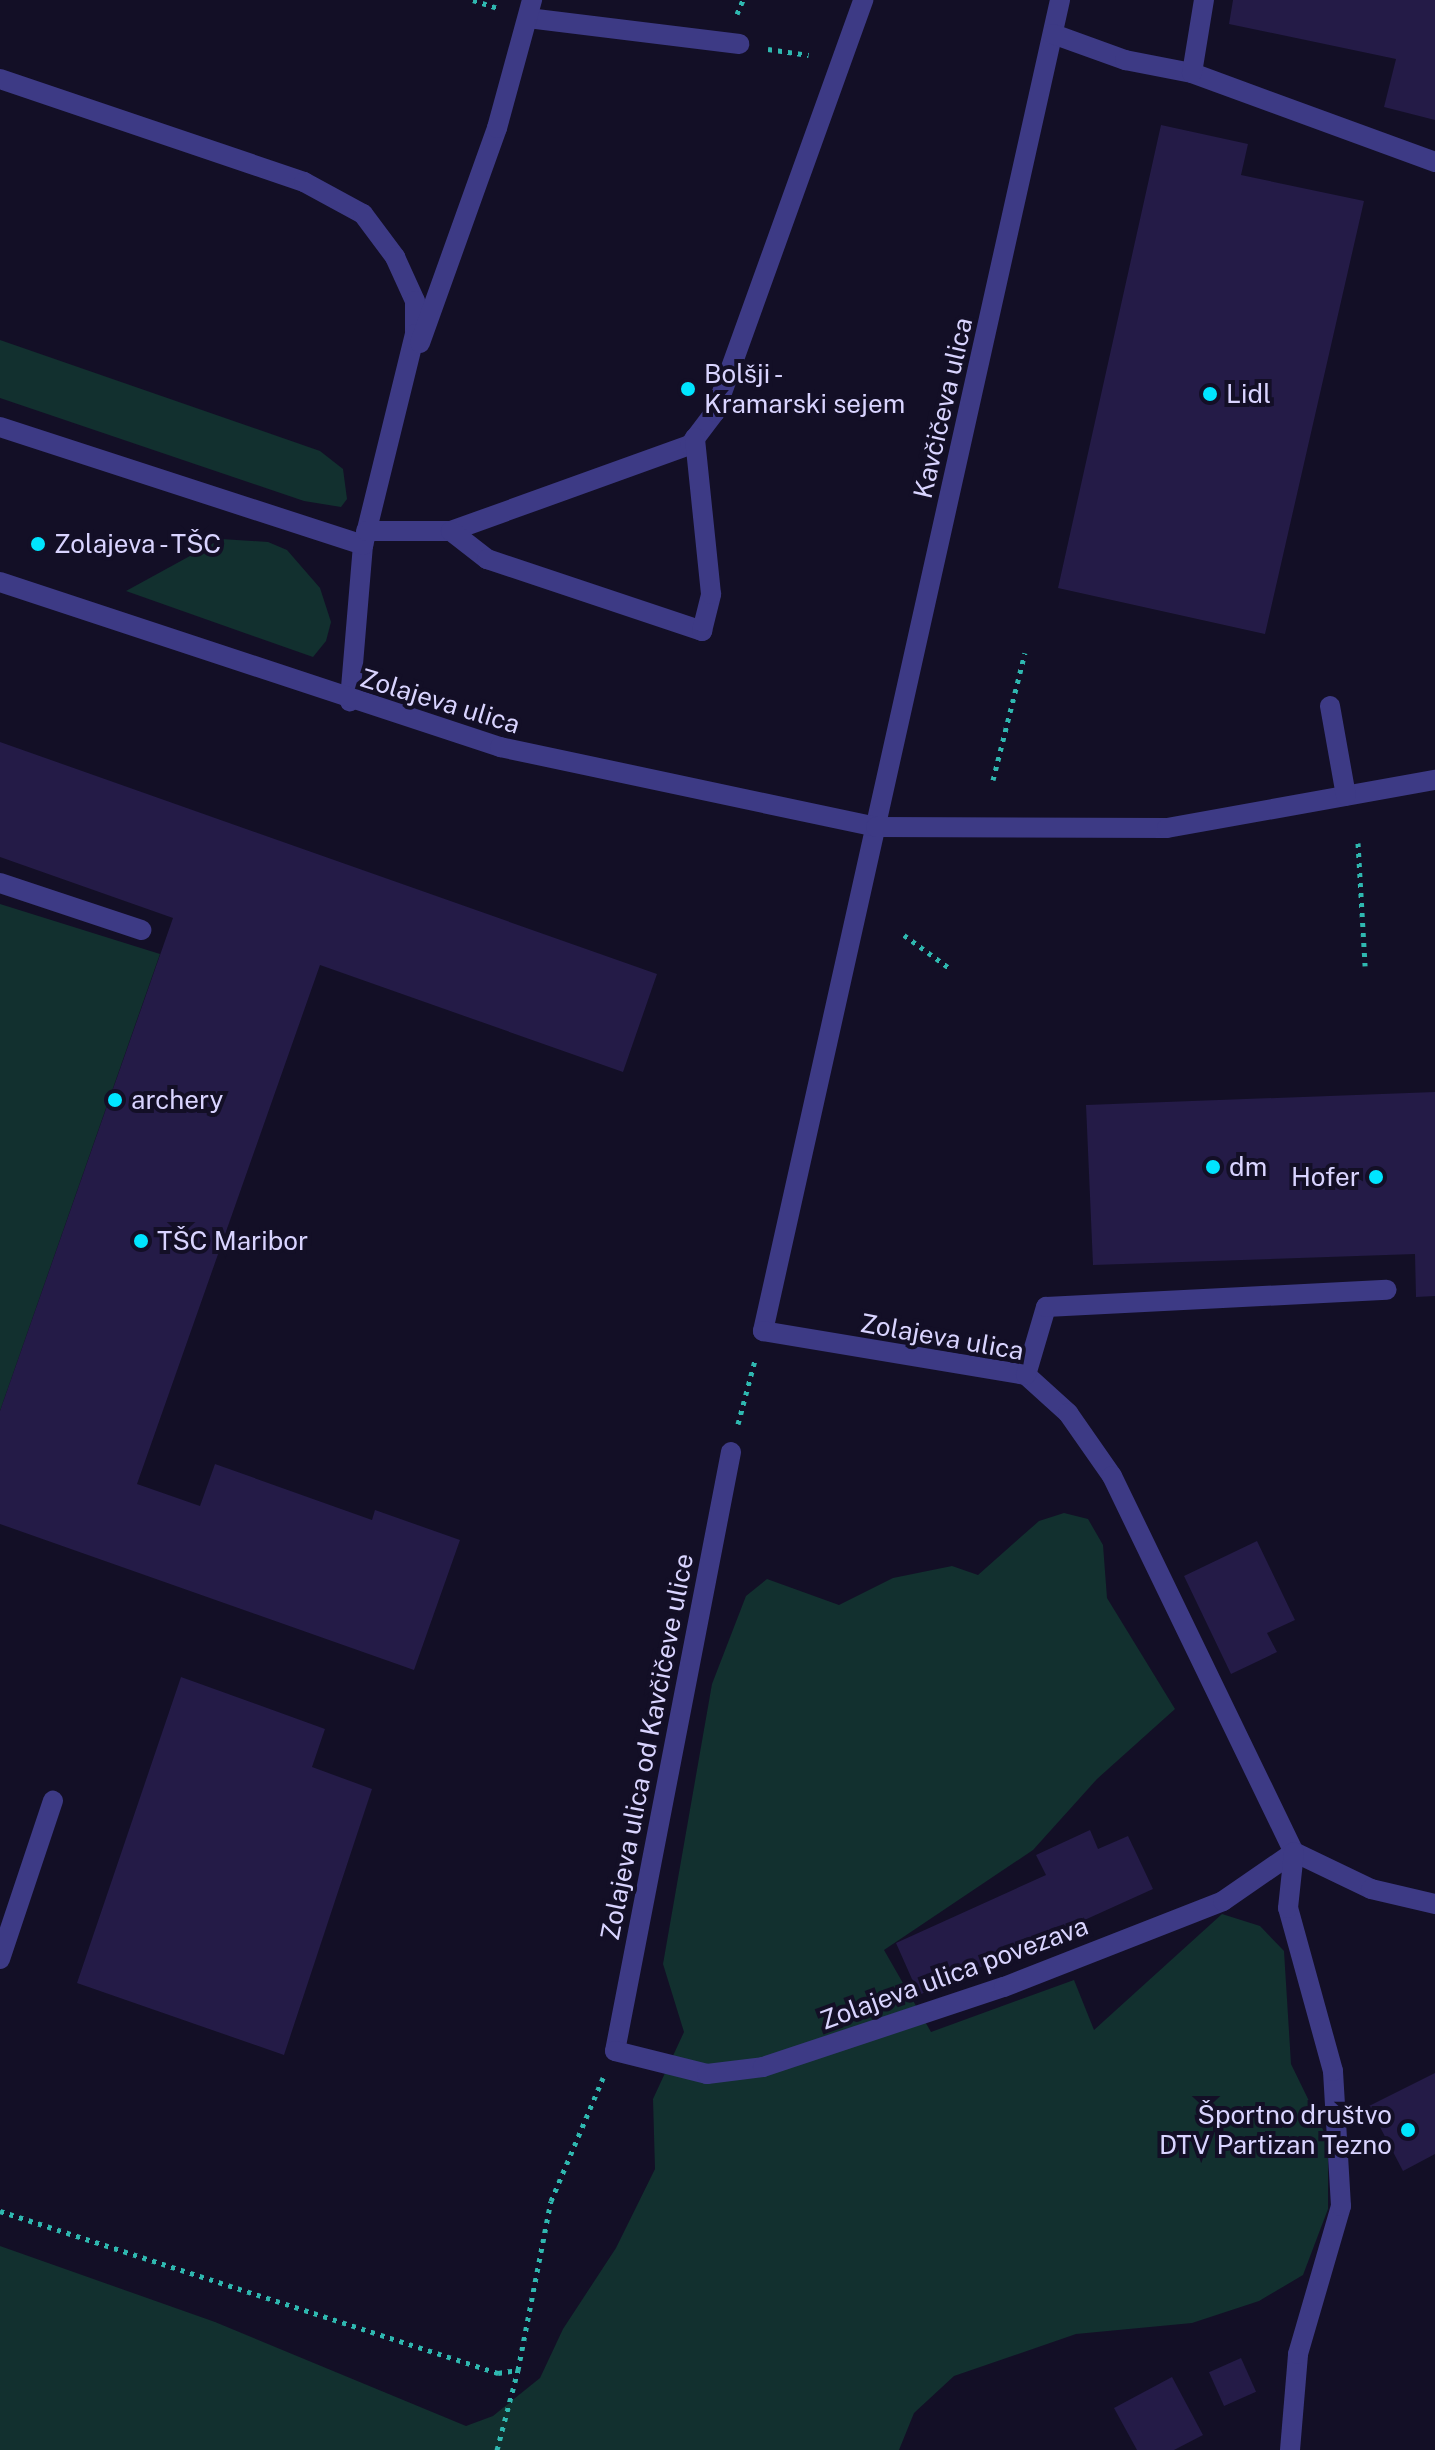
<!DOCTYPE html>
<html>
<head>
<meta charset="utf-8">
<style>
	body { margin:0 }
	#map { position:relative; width:1435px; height:2450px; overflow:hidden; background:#130f26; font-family:"Public Sans",sans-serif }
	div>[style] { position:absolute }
	.green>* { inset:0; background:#12302f }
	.building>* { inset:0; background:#241b47; transform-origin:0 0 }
	.path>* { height:5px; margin-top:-2.5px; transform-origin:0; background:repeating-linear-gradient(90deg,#2fb8b0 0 4px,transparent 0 10px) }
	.minor>* { height:20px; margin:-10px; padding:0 10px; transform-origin:10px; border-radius:10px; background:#3d3a85 }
	.dots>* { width:22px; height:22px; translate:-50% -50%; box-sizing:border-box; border:4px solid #130f26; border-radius:50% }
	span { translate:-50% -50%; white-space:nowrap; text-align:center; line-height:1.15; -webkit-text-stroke:8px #130f26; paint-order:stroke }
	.poi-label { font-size:26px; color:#d9d4ff }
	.left { translate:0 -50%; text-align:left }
	.right { translate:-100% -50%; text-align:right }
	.street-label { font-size:26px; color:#d9d4ff }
</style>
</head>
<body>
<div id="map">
	<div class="green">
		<i style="clip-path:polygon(0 340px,320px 451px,343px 469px,347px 499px,341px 507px,304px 501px,0 398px)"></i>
		<i style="clip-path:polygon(221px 539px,268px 542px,287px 550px,320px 588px,331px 622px,326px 641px,313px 657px,126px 591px)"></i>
		<i style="clip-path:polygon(0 904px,160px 954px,0 1411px)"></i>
		<i style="clip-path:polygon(1064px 1513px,1088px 1519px,1103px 1545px,1107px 1598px,1175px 1709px,1097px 1779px,1033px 1850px,884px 1950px,931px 2032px,1074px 1980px,1094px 2030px,1222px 1914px,1260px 1926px,1284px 1951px,1291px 2064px,1328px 2140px,1328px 2209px,1303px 2275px,1259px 2301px,1192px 2323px,1076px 2334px,954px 2376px,914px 2413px,899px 2450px,0 2450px,0 2246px,215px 2322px,466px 2426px,493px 2416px,540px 2378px,563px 2329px,616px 2248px,655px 2169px,653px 2099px,684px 2032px,663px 1964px,712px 1684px,746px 1596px,767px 1579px,839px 1605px,893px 1578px,952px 1566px,978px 1575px,1039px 1521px)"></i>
	</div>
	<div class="building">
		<i style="clip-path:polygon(1233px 0,1435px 0,1435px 120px,1384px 107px,1396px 59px,1229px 24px)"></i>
		<i style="clip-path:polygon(1161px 125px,1248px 144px,1241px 175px,1364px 201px,1265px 634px,1058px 588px)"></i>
		<i style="clip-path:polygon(0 742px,657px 974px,623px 1072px,320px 965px,137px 1484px,200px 1506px,215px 1464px,372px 1520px,375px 1510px,460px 1540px,414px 1670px,0 1524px,0 1411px,173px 918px,0 857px)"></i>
		<i style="clip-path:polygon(1435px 1092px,1435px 1296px,1416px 1297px,1415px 1254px,1093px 1265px,1086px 1105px)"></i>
		<i style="clip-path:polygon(1257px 1541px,1295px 1620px,1267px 1633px,1277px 1652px,1231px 1674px,1184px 1576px)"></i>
		<i style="clip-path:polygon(181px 1677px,325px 1729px,312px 1767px,372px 1789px,284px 2055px,77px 1983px)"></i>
		<i style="clip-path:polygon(1090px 1830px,1098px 1849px,1128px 1836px,1153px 1889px,919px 1995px,896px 1943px,1046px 1875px,1036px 1855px)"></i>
		<i style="clip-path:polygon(1435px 2073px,1435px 2154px,1403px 2171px,1369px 2106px)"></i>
		<i style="left:1241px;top:2358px;width:37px;height:35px;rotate:66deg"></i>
		<i style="clip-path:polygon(1172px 2377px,1203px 2435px,1174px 2450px,1137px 2450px,1114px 2408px)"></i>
	</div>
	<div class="path">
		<i style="left:473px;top:0;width:28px;rotate:18deg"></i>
		<i style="left:737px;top:14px;width:15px;rotate:-67deg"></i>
		<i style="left:768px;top:49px;width:41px;rotate:8.3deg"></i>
		<i style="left:993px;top:780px;width:131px;rotate:-75.9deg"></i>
		<i style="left:1358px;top:843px;width:123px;rotate:86.7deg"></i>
		<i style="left:904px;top:935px;width:59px;rotate:36.1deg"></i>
		<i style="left:738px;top:1424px;width:66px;rotate:-75.1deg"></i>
		<i style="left:0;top:2211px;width:524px;rotate:18.02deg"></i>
		<i style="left:498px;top:2373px;width:20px;rotate:-9deg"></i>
		<i style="left:518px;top:2370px;width:172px;rotate:-79deg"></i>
		<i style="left:551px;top:2201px;width:134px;rotate:-67.1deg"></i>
		<i style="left:497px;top:2450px;width:83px;rotate:-75.3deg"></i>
	</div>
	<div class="minor">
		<i style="left:1060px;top:0;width:1364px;rotate:102.58deg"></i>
		<i style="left:763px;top:1331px;width:267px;rotate:9.5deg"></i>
		<i style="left:1026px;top:1375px;width:57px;rotate:42.1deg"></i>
		<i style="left:1068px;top:1413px;width:77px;rotate:55.1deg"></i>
		<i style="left:1112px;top:1476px;width:418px;rotate:64.2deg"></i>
		<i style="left:1294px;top:1852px;width:85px;rotate:25.7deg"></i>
		<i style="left:1371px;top:1889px;width:66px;rotate:13.2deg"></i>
		<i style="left:528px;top:18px;width:213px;rotate:7deg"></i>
		<i style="left:1053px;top:34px;width:77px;rotate:19.9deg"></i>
		<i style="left:1125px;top:60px;width:68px;rotate:11deg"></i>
		<i style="left:1192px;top:73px;width:259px;rotate:20.1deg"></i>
		<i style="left:1192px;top:73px;width:74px;rotate:-80.7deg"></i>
		<i style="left:0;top:79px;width:321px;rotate:18.7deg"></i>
		<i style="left:304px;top:182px;width:67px;rotate:28.5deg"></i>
		<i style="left:363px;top:214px;width:54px;rotate:53.3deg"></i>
		<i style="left:395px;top:257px;width:48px;rotate:65.6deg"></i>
		<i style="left:415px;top:301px;width:33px;rotate:90deg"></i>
		<i style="left:415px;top:334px;width:217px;rotate:103.8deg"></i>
		<i style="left:363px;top:545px;width:157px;rotate:94.8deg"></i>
		<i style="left:420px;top:343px;width:228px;rotate:-70.3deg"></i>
		<i style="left:497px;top:128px;width:133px;rotate:-74.7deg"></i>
		<i style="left:0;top:427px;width:382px;rotate:18deg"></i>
		<i style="left:366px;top:531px;width:85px"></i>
		<i style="left:451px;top:531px;width:254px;rotate:-19.8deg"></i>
		<i style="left:690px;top:445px;width:41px;rotate:-52.9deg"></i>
		<i style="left:715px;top:412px;width:438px;rotate:-70.2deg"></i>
		<i style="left:451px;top:531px;width:46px;rotate:37.9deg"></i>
		<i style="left:487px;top:559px;width:227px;rotate:18.5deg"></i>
		<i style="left:702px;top:631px;width:38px;rotate:-76deg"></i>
		<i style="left:711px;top:594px;width:157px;rotate:-95.9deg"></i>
		<i style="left:0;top:582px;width:527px;rotate:18.26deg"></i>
		<i style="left:500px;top:747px;width:384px;rotate:12deg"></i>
		<i style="left:876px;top:827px;width:291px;rotate:0.2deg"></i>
		<i style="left:1167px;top:828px;width:272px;rotate:-10.2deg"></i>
		<i style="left:1330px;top:706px;width:91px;rotate:79.9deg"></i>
		<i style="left:0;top:883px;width:149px;rotate:18.4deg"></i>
		<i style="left:1026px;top:1375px;width:71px;rotate:-73.6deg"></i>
		<i style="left:1046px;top:1307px;width:341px;rotate:-2.9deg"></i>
		<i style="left:731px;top:1452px;width:610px;rotate:100.96deg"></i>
		<i style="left:615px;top:2051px;width:95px;rotate:14deg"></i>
		<i style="left:707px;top:2074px;width:56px;rotate:-7.1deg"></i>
		<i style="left:763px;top:2067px;width:254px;rotate:-18.4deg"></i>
		<i style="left:1004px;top:1987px;width:235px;rotate:-21.4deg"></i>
		<i style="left:1223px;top:1901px;width:86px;rotate:-34.6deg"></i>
		<i style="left:0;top:1959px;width:167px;rotate:-71.5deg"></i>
		<i style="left:1290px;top:2450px;width:96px;rotate:-85.2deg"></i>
		<i style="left:1298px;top:2354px;width:154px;rotate:-73.8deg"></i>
		<i style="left:1341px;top:2206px;width:135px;rotate:-93.4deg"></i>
		<i style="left:1333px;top:2071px;width:169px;rotate:-105.4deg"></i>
		<i style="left:1288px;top:1908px;width:56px;rotate:-83.9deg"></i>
	</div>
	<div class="dots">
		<i style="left:688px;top:389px;background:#00e5ff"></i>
		<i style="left:1210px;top:394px;background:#00e5ff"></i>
		<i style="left:38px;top:544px;background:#00e5ff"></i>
		<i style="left:115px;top:1100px;background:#00e5ff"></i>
		<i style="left:1213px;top:1167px;background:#00e5ff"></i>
		<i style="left:1376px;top:1177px;background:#00e5ff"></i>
		<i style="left:141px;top:1241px;background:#00e5ff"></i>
		<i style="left:1408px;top:2130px;background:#00e5ff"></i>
	</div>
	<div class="poi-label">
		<span class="left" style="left:704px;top:389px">Bolšji -<br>Kramarski sejem</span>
		<span class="left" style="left:1226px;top:394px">Lidl</span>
		<span class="left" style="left:54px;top:544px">Zolajeva - TŠC</span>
		<span class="left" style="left:131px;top:1100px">archery</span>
		<span class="left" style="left:1229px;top:1167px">dm</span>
		<span class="right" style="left:1360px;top:1177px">Hofer</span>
		<span class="left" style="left:157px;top:1241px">TŠC Maribor</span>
		<span class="right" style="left:1392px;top:2130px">Športno društvo<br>DTV Partizan Tezno</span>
	</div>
	<div class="street-label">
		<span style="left:943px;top:408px;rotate:-77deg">Kavčičeva ulica</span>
		<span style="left:440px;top:701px;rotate:17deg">Zolajeva ulica</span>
		<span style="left:942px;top:1337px;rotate:10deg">Zolajeva ulica</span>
		<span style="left:647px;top:1747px;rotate:-79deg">Zolajeva ulica od Kavčičeve ulice</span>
		<span style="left:954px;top:1973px;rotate:-20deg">Zolajeva ulica povezava</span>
	</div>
</div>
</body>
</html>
